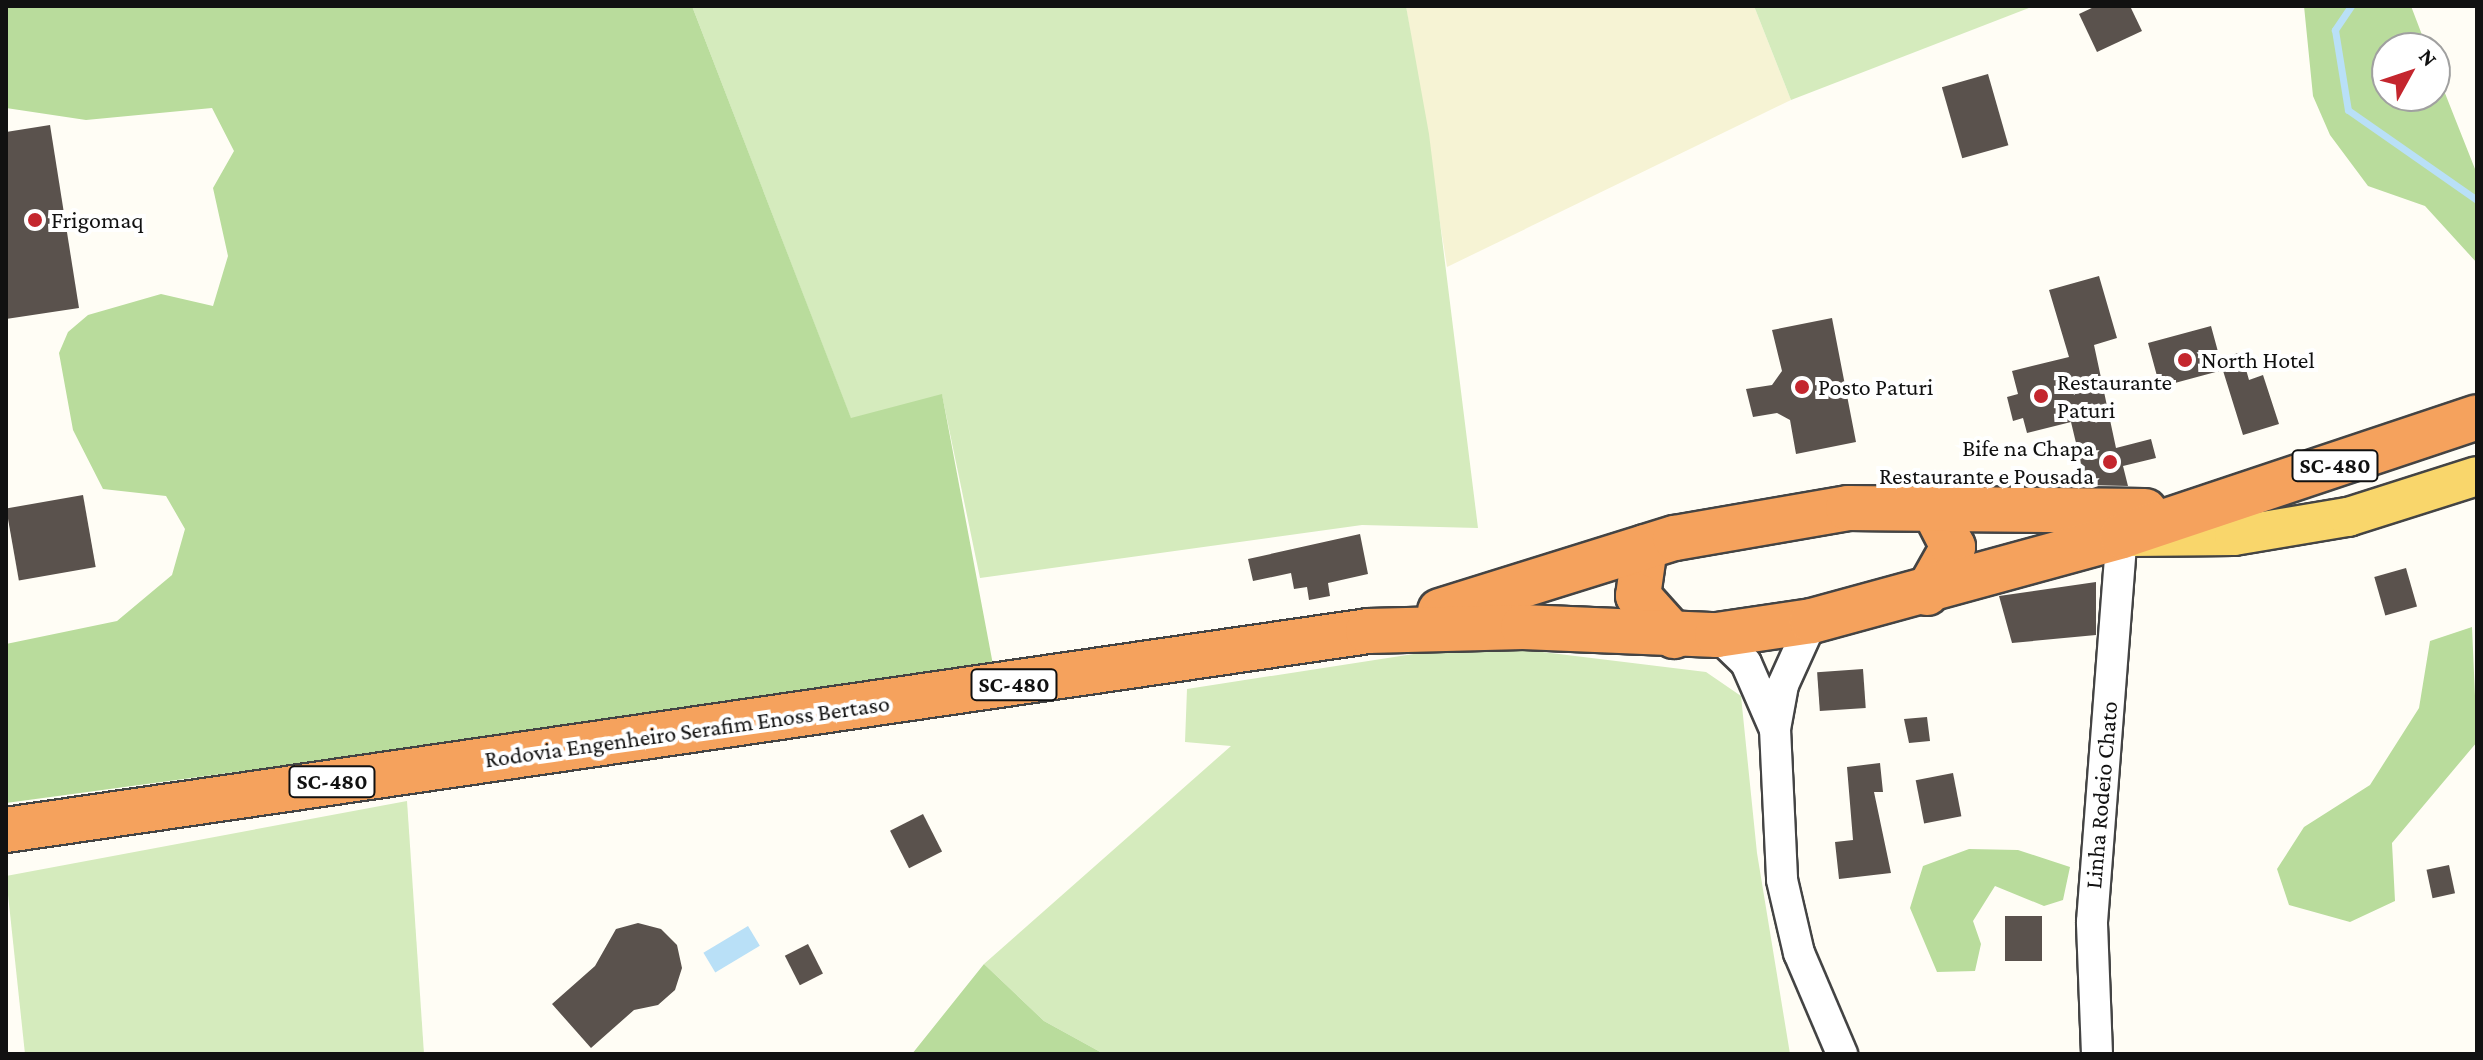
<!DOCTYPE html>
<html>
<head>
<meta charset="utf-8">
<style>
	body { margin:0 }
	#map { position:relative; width:2483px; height:1060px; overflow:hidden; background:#fffdf5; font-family:"Crimson Pro",serif }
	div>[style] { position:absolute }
	.farmland>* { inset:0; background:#f6f3d4 }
	.green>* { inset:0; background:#d5ebbd }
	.forest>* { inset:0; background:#b9dc9c }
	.water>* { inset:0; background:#b9e0f7; transform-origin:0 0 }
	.stream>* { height:7px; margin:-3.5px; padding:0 3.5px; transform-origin:3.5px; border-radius:3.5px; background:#b9e0f7 }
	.building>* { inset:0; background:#5a524d; transform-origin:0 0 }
	.roads { filter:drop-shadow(2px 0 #444) drop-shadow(-2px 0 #444) drop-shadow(0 2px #444) drop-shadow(0 -2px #444) }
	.minor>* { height:30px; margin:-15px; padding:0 15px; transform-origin:15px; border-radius:15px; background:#fff }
	.major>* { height:38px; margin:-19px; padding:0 19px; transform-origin:19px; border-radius:19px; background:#f9d66b }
	.highway>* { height:44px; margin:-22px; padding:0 22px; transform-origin:22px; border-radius:22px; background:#f5a25d }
	.dots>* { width:22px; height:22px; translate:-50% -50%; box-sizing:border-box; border:4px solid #fff; border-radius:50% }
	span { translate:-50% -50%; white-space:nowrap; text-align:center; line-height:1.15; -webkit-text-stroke:8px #fff; paint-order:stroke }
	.shield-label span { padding:2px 6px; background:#fff; border:2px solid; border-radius:6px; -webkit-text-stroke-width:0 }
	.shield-label { font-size:22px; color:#111; font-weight:700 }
	.poi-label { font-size:24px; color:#111 }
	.left { translate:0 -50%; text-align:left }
	.right { translate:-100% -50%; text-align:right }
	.street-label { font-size:24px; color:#111 }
	.frame { position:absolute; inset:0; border:8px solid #111; pointer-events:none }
	.north { position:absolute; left:2371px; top:32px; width:80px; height:80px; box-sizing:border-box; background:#fff; border:2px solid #a0a0a0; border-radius:50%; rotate:50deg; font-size:22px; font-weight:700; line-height:32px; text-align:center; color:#111 }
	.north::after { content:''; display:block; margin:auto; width:28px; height:36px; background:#c4262e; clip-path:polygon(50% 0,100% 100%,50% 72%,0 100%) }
</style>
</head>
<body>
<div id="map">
	<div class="farmland">
		<i style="clip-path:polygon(1406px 6px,1754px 6px,1791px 100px,1447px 267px)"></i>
	</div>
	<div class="green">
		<i style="clip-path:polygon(692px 6px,1406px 6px,1429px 134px,1478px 528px,1362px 525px,980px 578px,942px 395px,851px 419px)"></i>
		<i style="clip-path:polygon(1754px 6px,2034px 6px,1791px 100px)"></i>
		<i style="clip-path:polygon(1478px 644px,1706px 672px,1741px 696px,1757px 853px,1790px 1054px,1104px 1054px,1044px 1021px,984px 964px,1231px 746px,1185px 742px,1187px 689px)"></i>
		<i style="clip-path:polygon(407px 801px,424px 1054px,25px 1054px,6px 876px)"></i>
	</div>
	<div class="forest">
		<i style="clip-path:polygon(6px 6px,692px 6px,851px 418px,942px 394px,994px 670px,6px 803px,6px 644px,117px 621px,172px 575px,185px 529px,166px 496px,103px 489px,73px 430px,59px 353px,68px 332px,88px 315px,161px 294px,213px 306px,228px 256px,213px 188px,234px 151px,212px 108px,86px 120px,6px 108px)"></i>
		<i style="clip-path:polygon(2304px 6px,2411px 6px,2427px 48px,2387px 48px,2387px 96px,2435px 96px,2435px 68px,2477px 174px,2477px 263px,2425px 206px,2368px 186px,2330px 135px,2313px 96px)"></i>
		<i style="clip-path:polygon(2472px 627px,2477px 742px,2392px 843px,2395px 901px,2350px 922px,2289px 905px,2277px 869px,2304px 827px,2370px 785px,2419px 708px,2430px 641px)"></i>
		<i style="clip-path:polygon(1969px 849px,2018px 850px,2070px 867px,2063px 900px,2044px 906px,1995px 886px,1973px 921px,1981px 944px,1975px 971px,1937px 972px,1910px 908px,1923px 866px)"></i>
		<i style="clip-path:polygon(984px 964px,1044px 1021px,1104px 1054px,912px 1054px)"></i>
	</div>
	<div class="water">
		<i style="left:748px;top:926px;width:23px;height:52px;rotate:59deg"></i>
	</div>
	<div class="stream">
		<i style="left:2351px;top:6px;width:29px;rotate:124deg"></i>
		<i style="left:2335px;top:30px;width:81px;rotate:80.8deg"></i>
		<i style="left:2348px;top:110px;width:157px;rotate:34.9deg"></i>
	</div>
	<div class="building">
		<i style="clip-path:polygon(2096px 6px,2130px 6px,2142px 31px,2097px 52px,2079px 14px)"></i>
		<i style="left:1988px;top:74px;width:74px;height:48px;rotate:74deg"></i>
		<i style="clip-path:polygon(50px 125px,79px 308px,6px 319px,6px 132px)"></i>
		<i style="clip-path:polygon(2099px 276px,2117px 338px,2094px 345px,2116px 448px,2151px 439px,2156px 458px,2123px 466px,2128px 486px,2086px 485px,2071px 422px,2027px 433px,2023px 418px,2013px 421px,2007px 397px,2018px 394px,2012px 371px,2069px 357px,2049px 290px)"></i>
		<i style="clip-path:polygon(1832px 318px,1856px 442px,1796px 454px,1790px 420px,1777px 413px,1753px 417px,1746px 389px,1772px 385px,1782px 371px,1772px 330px)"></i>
		<i style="clip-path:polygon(2211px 326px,2220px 359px,2241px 352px,2249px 380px,2263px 375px,2279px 424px,2243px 435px,2220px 361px,2223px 370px,2160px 387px,2148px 343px)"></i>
		<i style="left:83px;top:495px;width:73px;height:78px;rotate:80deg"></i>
		<i style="clip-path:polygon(1360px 534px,1368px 574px,1328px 583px,1330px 596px,1309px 600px,1307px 587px,1294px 589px,1291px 573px,1253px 581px,1248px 559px)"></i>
		<i style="left:2406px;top:568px;width:40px;height:33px;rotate:74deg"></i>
		<i style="clip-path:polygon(2096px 582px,2096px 635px,2012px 643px,1999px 596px)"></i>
		<i style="left:1863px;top:669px;width:39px;height:46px;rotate:86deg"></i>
		<i style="clip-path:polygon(1927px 717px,1930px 741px,1909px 743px,1904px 719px)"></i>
		<i style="clip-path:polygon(1880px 763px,1883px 792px,1874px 792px,1891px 873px,1839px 879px,1835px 842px,1853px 840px,1847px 767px)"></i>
		<i style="left:1953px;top:773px;width:44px;height:38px;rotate:79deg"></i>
		<i style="left:923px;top:814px;width:42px;height:37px;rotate:63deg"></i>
		<i style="left:2449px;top:865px;width:29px;height:23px;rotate:78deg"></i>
		<i style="left:2005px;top:916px;width:37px;height:45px"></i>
		<i style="clip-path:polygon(638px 923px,661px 929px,677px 945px,682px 968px,675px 990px,658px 1005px,634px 1010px,591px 1048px,552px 1004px,595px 966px,616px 929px)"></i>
		<i style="left:808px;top:944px;width:33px;height:26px;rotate:63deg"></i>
	</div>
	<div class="roads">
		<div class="minor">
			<i style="left:1812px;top:621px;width:70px;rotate:114.4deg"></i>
			<i style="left:1783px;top:685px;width:45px;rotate:100.3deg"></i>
			<i style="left:1775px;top:729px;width:151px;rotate:87.3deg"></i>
			<i style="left:1782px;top:880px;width:75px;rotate:76.9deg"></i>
			<i style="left:1799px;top:953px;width:110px;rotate:66.9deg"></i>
			<i style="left:1717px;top:635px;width:40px;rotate:44deg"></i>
			<i style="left:1746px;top:663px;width:70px;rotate:66.4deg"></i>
			<i style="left:2097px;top:1054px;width:132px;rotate:-92.2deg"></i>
			<i style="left:2092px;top:922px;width:387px;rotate:-85.6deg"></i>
		</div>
		<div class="major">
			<i style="left:2132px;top:537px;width:102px;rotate:-0.6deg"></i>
			<i style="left:2234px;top:536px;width:116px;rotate:-9.5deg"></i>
			<i style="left:2348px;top:517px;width:135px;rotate:-17.6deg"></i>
		</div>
		<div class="highway">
			<i style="left:1645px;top:547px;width:49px;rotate:98.1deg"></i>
			<i style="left:1638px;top:596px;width:54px;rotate:48deg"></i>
			<i style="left:1927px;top:593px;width:53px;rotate:-60.5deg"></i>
			<i style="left:1953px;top:547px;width:42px;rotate:-117.2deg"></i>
			<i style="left:1440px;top:611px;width:246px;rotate:-17.3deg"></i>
			<i style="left:1675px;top:538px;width:176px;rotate:-9.8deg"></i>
			<i style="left:1848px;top:508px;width:297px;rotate:0.6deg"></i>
			<i style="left:6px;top:830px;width:1376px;rotate:-8.31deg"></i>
			<i style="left:1368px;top:631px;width:155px;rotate:-1.5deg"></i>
			<i style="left:1523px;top:627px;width:194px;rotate:2.4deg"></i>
			<i style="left:1717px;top:635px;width:96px;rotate:-8.4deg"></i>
			<i style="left:1812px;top:621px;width:321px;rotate:-15.3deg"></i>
			<i style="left:2122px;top:536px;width:374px;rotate:-18.5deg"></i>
		</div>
	</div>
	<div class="dots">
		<i style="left:35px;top:220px;background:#c4262e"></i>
		<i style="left:2185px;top:360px;background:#c4262e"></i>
		<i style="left:1802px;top:387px;background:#c4262e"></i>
		<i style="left:2041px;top:396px;background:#c4262e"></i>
		<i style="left:2110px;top:462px;background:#c4262e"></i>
	</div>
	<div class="shield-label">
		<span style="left:2335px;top:466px">SC-480</span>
		<span style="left:1014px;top:685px">SC-480</span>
		<span style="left:332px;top:782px">SC-480</span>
	</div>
	<div class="poi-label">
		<span class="left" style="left:51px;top:220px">Frigomaq</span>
		<span class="left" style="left:2201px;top:360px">North Hotel</span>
		<span class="left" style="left:2057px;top:396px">Restaurante<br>Paturi</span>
		<span class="left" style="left:1818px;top:387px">Posto Paturi</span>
		<span class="right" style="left:2094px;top:462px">Bife na Chapa<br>Restaurante e Pousada</span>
	</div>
	<div class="street-label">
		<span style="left:687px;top:731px;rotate:-8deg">Rodovia Engenheiro Serafim Enoss Bertaso</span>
		<span style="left:2101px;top:795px;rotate:-85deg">Linha Rodeio Chato</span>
	</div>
	<div class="frame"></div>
	<div class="north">N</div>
</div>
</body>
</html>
